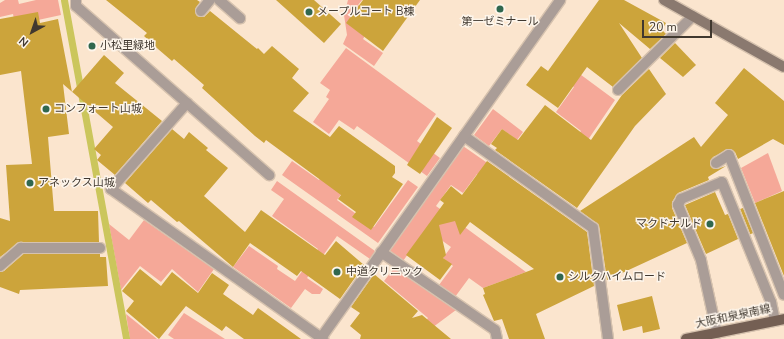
<!DOCTYPE html>
<html>
<head>
<meta charset="utf-8">
<style>
	body { margin:0 }
	#map { position:relative; width:784px; height:339px; overflow:hidden; background:#fbe5ce; font-family:"Nunito Sans","Noto Sans JP",sans-serif }
	div>[style] { position:absolute }
	.green>* { inset:0; background:#f5a898 }
	.stream>* { height:7px; margin:-3.5px; padding:0 3.5px; transform-origin:3.5px; border-radius:3.5px; background:#cbc65c }
	.building>* { inset:0; background:#cca43b; transform-origin:0 0 }
	.roads { filter:drop-shadow(1px 0 #d6c2ae) drop-shadow(-1px 0 #d6c2ae) drop-shadow(0 1px #d6c2ae) drop-shadow(0 -1px #d6c2ae) }
	.lane>* { height:10px; margin:-5px; padding:0 5px; transform-origin:5px; border-radius:5px; background:#aa9d97 }
	.street>* { height:10px; margin:-5px; padding:0 5px; transform-origin:5px; border-radius:5px; background:#aa9d97 }
	.secondary>* { height:10px; margin:-5px; padding:0 5px; transform-origin:5px; border-radius:5px; background:#8a796f }
	.primary>* { height:10px; margin:-5px; padding:0 5px; transform-origin:5px; border-radius:5px; background:#745f53 }
	.dots>* { width:11px; height:11px; translate:-50% -50%; box-sizing:border-box; border:2px solid #fdf5eb; border-radius:50% }
	span { translate:-50% -50%; white-space:nowrap; text-align:center; line-height:1.15; -webkit-text-stroke:3px #fdf5eb; paint-order:stroke }
	.poi-label { font-size:11px; color:#40382f }
	.left { translate:0 -50%; text-align:left }
	.right { translate:-100% -50%; text-align:right }
	.street-label { font-size:11px; color:#40382f }
	.north { position:absolute; left:12px; top:12px; width:40px; height:40px; -webkit-text-stroke:3px #fdf5eb; paint-order:stroke; rotate:220deg; font-size:11px; font-weight:700; line-height:16px; text-align:center; color:#40382f }
	.north::after { content:''; display:block; margin:auto; width:14px; height:18px; background:#40382f; clip-path:polygon(50% 0,100% 100%,50% 72%,0 100%) }
	.scale { position:absolute; left:642px; top:20px; width:70px; height:18px; box-sizing:border-box; border:2px solid #40382f; border-top:0; padding-left:5px; font-size:12px; line-height:14px; white-space:nowrap; color:#40382f; -webkit-text-stroke:3px #fdf5eb; paint-order:stroke }
</style>
</head>
<body>
<div id="map">
	<div class="green">
		<i style="clip-path:polygon(5px 0,18px 0,19px 4px,36px 0,58px 0,61px 15px,15px 25px,13px 14px,0 17px,0 3px)"></i>
		<i style="clip-path:polygon(348px 0,362px 0,358px 5px,365px 10px,366px 34px,363px 39px,383px 53px,374px 66px,343px 44px,347px 35px,344px 15px)"></i>
		<i style="clip-path:polygon(346px 48px,436px 114px,417px 141px,440px 158px,427px 176px,357px 126px,354px 130px,339px 120px,329px 134px,313px 122px,329px 99px,326px 97px,330px 90px,320px 83px)"></i>
		<i style="clip-path:polygon(573px 69px,615px 100px,579px 153px,570px 147px,581px 131px,556px 112px,574px 87px,565px 81px)"></i>
		<i style="clip-path:polygon(493px 109px,523px 132px,517px 140px,502px 129px,489px 146px,474px 135px)"></i>
		<i style="clip-path:polygon(463px 146px,529px 192px,520px 205px,477px 174px,463px 193px,451px 185px,436px 206px,526px 272px,483px 288px,469px 278px,455px 297px,439px 285px,453px 266px,443px 258px,451px 247px,426px 229px,403px 261px,389px 250px)"></i>
		<i style="clip-path:polygon(340px 150px,361px 166px,337px 200px,374px 227px,408px 180px,418px 187px,378px 243px,282px 175px,292px 161px,319px 180px)"></i>
		<i style="clip-path:polygon(768px 153px,782px 191px,755px 203px,741px 168px)"></i>
		<i style="clip-path:polygon(277px 181px,375px 251px,370px 259px,337px 236px,307px 278px,323px 289px,320px 294px,312px 294px,305px 289px,291px 308px,233px 267px,249px 246px,278px 266px,277px 269px,295px 281px,318px 249px,272px 216px,284px 199px,271px 190px)"></i>
		<i style="clip-path:polygon(144px 220px,214px 269px,198px 292px,172px 269px,161px 282px,140px 266px,121px 290px,109px 224px,129px 240px)"></i>
		<i style="clip-path:polygon(395px 267px,456px 310px,421px 336px,417px 333px,428px 318px,384px 281px)"></i>
		<i style="clip-path:polygon(184px 313px,225px 339px,174px 339px,168px 335px)"></i>
		<i style="clip-path:polygon(126px 314px,157px 339px,130px 339px)"></i>
	</div>
	<div class="stream">
		<i style="left:64px;top:0;width:345px;rotate:79.6deg"></i>
	</div>
	<div class="building">
		<i style="clip-path:polygon(106px 0,197px 0,200px 2px,195px 10px,197px 16px,204px 17px,210px 11px,257px 49px,258px 48px,264px 54px,272px 46px,299px 69px,292px 78px,309px 93px,293px 111px,330px 137px,339px 126px,395px 166px,395px 173px,392px 177px,403px 184px,371px 230px,352px 217px,356px 212px,338px 199px,341px 195px,266px 140px,264px 143px,255px 136px,202px 88px,204px 85px,174px 59px,172px 61px,158px 49px,144px 36px,147px 33px)"></i>
		<i style="clip-path:polygon(276px 0,314px 0,341px 24px,324px 43px)"></i>
		<i style="clip-path:polygon(363px 0,420px 0,383px 51px,346px 23px)"></i>
		<i style="clip-path:polygon(599px 0,624px 0,666px 23px,662px 30px,666px 34px,650px 49px,619px 23px,642px 58px,613px 87px,587px 67px,558px 108px,526px 85px,541px 66px,548px 71px)"></i>
		<i style="clip-path:polygon(38px 12px,40px 23px,58px 19px,72px 92px,104px 55px,124px 73px,115px 83px,162px 121px,115px 175px,97px 160px,101px 155px,94px 149px,113px 127px,63px 84px,69px 134px,48px 137px,54px 211px,98px 211px,99px 242px,21px 242px,0 257px,0 218px,10px 221px,6px 165px,32px 164px,21px 71px,0 75px,0 19px)"></i>
		<i style="clip-path:polygon(675px 43px,696px 65px,683px 77px,660px 58px)"></i>
		<i style="clip-path:polygon(744px 68px,784px 101px,784px 145px,773px 139px,738px 159px,735px 152px,730px 149px,713px 157px,710px 163px,713px 168px,717px 169px,726px 166px,708px 177px,709px 180px,678px 193px,672px 202px,672px 208px,687px 243px,607px 280px,599px 225px,580px 211px,694px 137px,701px 147px,728px 115px,715px 103px)"></i>
		<i style="clip-path:polygon(649px 69px,666px 94px,635px 126px,577px 208px,495px 150px,497px 148px,491px 144px,502px 129px,518px 140px,545px 105px,591px 140px,622px 95px)"></i>
		<i style="clip-path:polygon(437px 117px,452px 128px,420px 174px,407px 165px)"></i>
		<i style="clip-path:polygon(172px 129px,184px 139px,189px 132px,208px 148px,206px 150px,228px 168px,204px 196px,245px 232px,261px 210px,325px 255px,336px 241px,364px 265px,340px 299px,301px 271px,297px 276px,250px 243px,233px 267px,179px 221px,177px 222px,151px 200px,148px 203px,125px 183px)"></i>
		<i style="clip-path:polygon(487px 161px,587px 232px,594px 286px,536px 314px,545px 339px,509px 339px,502px 319px,494px 321px,483px 295px,485px 294px,483px 288px,534px 269px,470px 222px,460px 235px,455px 221px,439px 225px,446px 255px,443px 258px,452px 264px,440px 280px,406px 255px,444px 203px,440px 200px,451px 186px,462px 195px)"></i>
		<i style="clip-path:polygon(784px 191px,784px 276px,755px 203px)"></i>
		<i style="clip-path:polygon(715px 192px,725px 215px,728px 214px,738px 239px,706px 254px,685px 205px)"></i>
		<i style="left:743px;top:208px;width:27px;height:3px;rotate:68deg"></i>
		<i style="clip-path:polygon(23px 254px,100px 254px,100px 257px,106px 257px,108px 286px,20px 290px,19px 294px,0 287px,0 272px,4px 271px)"></i>
		<i style="clip-path:polygon(140px 269px,161px 286px,172px 272px,198px 293px,212px 273px,229px 285px,223px 294px,253px 315px,258px 308px,301px 339px,244px 339px,226px 326px,222px 331px,186px 306px,159px 339px,126px 311px,134px 301px,122px 291px)"></i>
		<i style="clip-path:polygon(374px 274px,418px 311px,412px 318px,422px 315px,451px 339px,360px 339px,361px 335px,350px 326px,360px 313px,351px 307px)"></i>
		<i style="clip-path:polygon(652px 296px,660px 329px,643px 333px,642px 326px,623px 331px,617px 305px)"></i>
	</div>
	<div class="roads">
		<div class="lane">
			<i style="left:618px;top:90px;width:105px;rotate:-44.6deg"></i>
			<i style="left:716px;top:163px;width:15px;rotate:-32deg"></i>
			<i style="left:729px;top:155px;width:150px;rotate:68.6deg"></i>
			<i style="left:717px;top:333px;width:75px;rotate:-102.4deg"></i>
			<i style="left:701px;top:260px;width:60px;rotate:-112.7deg"></i>
			<i style="left:678px;top:205px;width:7px;rotate:-63deg"></i>
			<i style="left:681px;top:199px;width:44px;rotate:-22.5deg"></i>
			<i style="left:722px;top:182px;width:130px;rotate:67.8deg"></i>
			<i style="left:771px;top:302px;width:19px;rotate:78deg"></i>
		</div>
		<div class="street">
			<i style="left:76px;top:0;width:6px;rotate:90deg"></i>
			<i style="left:76px;top:6px;width:257px;rotate:41.2deg"></i>
			<i style="left:219px;top:0;width:28px;rotate:41deg"></i>
			<i style="left:201px;top:11px;width:14px;rotate:-51deg"></i>
			<i style="left:187px;top:103px;width:115px;rotate:131.5deg"></i>
			<i style="left:111px;top:189px;width:260px;rotate:35.3deg"></i>
			<i style="left:464px;top:136px;width:158px;rotate:35.5deg"></i>
			<i style="left:593px;top:228px;width:112px;rotate:82.3deg"></i>
			<i style="left:381px;top:252px;width:138px;rotate:34.4deg"></i>
			<i style="left:495px;top:330px;width:9px;rotate:77deg"></i>
			<i style="left:0;top:266px;width:28px;rotate:-41deg"></i>
			<i style="left:21px;top:248px;width:79px"></i>
			<i style="left:321px;top:338px;width:414px;rotate:-54.7deg"></i>
		</div>
		<div class="secondary">
			<i style="left:664px;top:0;width:137px;rotate:29.2deg"></i>
		</div>
		<div class="primary">
			<i style="left:686px;top:339px;width:100px;rotate:-11.5deg"></i>
		</div>
	</div>
	<div class="dots">
		<i style="left:500px;top:9px;background:#30674e"></i>
		<i style="left:309px;top:12px;background:#30674e"></i>
		<i style="left:92px;top:46px;background:#30674e"></i>
		<i style="left:46px;top:109px;background:#30674e"></i>
		<i style="left:30px;top:183px;background:#30674e"></i>
		<i style="left:710px;top:224px;background:#30674e"></i>
		<i style="left:337px;top:272px;background:#30674e"></i>
		<i style="left:560px;top:277px;background:#30674e"></i>
	</div>
	<div class="poi-label">
		<span class="left" style="left:317px;top:12px">メープルコート B棟</span>
		<span style="left:500px;top:22px">第一ゼミナール</span>
		<span class="left" style="left:100px;top:46px">小松里緑地</span>
		<span class="left" style="left:54px;top:109px">コンフォート山城</span>
		<span class="left" style="left:38px;top:183px">アネックス山城</span>
		<span class="right" style="left:702px;top:224px">マクドナルド</span>
		<span class="left" style="left:346px;top:272px">中道クリニック</span>
		<span class="left" style="left:568px;top:277px">シルクハイムロード</span>
	</div>
	<div class="street-label">
		<span style="left:733px;top:317px;rotate:-12deg">大阪和泉泉南線</span>
	</div>
	<div class="north">N</div>
	<div class="scale">20 m</div>
</div>
</body>
</html>
